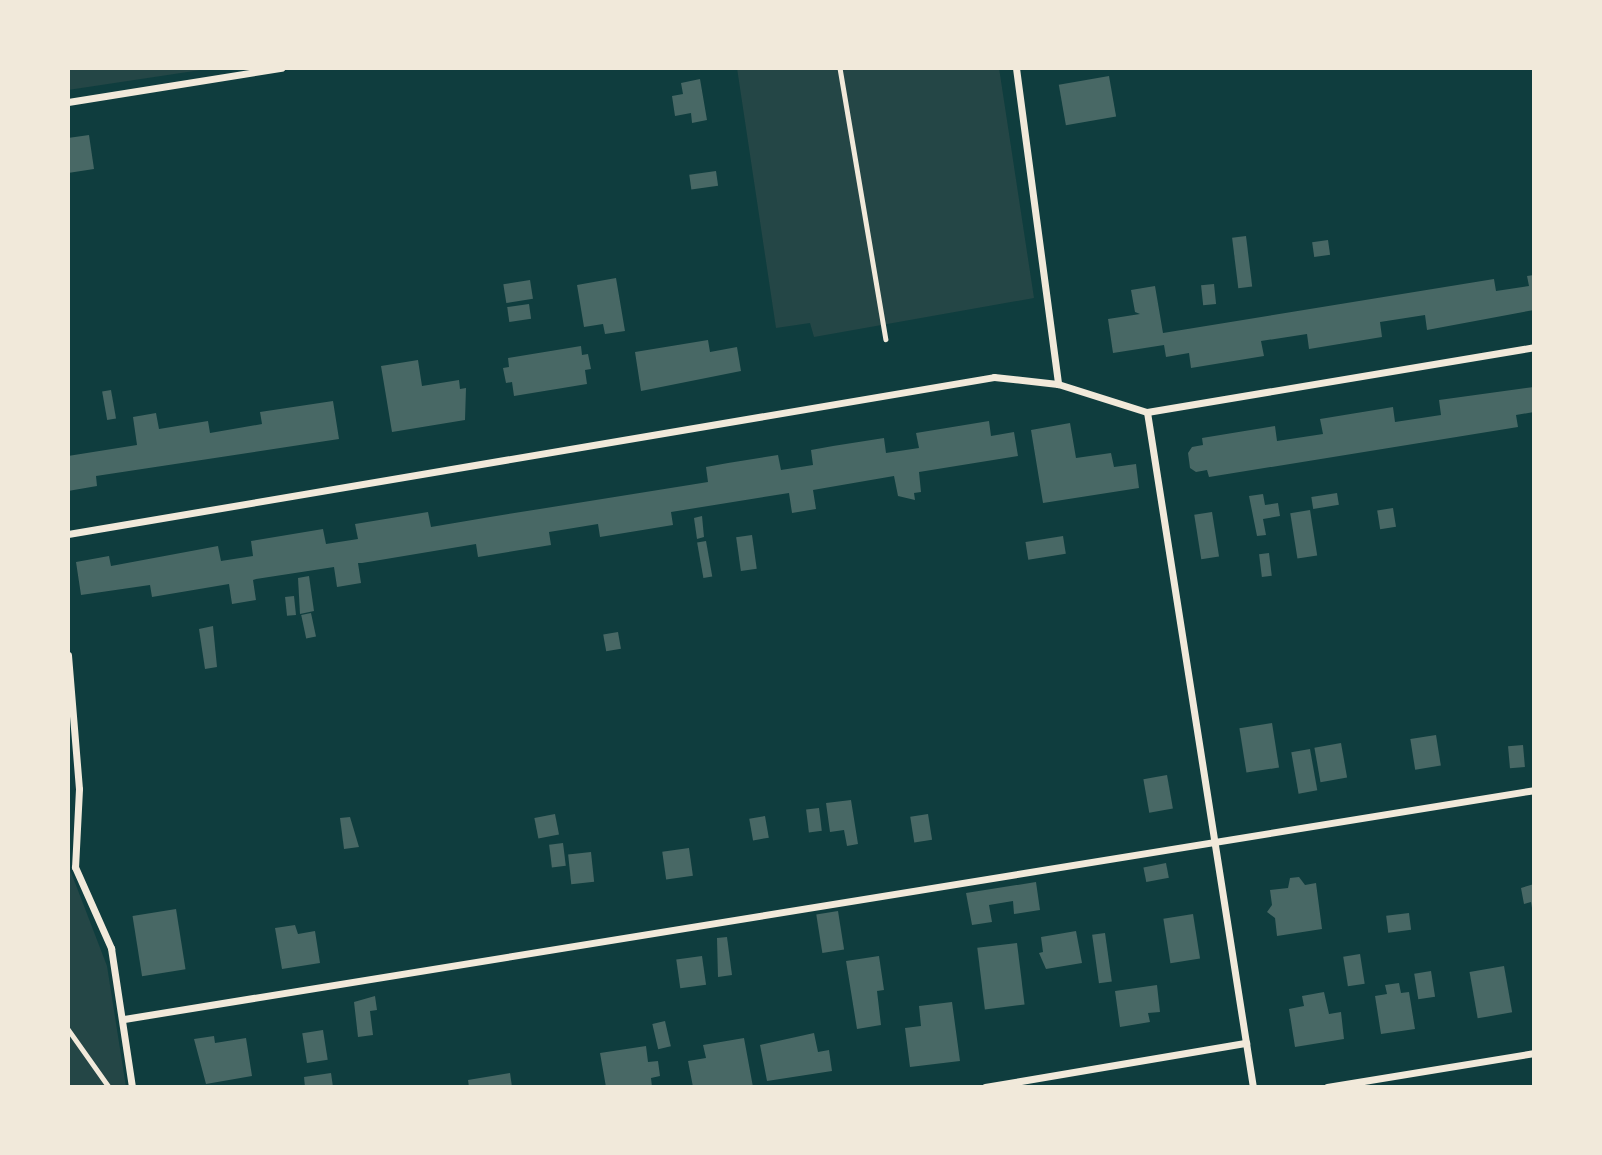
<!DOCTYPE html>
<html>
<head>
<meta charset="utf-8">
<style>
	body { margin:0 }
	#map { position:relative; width:1602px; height:1155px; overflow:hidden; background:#0f3d3e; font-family:Roboto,sans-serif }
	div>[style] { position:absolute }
	.green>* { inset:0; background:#244646 }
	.building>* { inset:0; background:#486865; transform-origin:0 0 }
	.path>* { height:4.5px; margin:-2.25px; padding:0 2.25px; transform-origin:2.25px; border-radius:2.25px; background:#f1e9da }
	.minor>* { height:7px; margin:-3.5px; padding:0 3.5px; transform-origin:3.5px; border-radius:3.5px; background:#f1e9da }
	span { translate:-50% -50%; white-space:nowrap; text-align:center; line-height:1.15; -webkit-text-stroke:7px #f1e9da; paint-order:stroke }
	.frame { position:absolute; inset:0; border:70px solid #f1e9da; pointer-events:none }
</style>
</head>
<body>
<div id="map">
	<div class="green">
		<i style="clip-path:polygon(68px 68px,214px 68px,68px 90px)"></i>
		<i style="clip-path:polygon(737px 68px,999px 68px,1034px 298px,814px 337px,810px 323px,776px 328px)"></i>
		<i style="clip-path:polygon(68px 730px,69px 867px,107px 966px,126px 1087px,68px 1087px)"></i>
	</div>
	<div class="building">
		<i style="left:1109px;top:76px;width:41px;height:51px;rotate:80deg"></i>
		<i style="clip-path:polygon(700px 79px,707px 120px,692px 123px,691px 113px,675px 116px,672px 96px,683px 94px,681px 83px)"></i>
		<i style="clip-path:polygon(89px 135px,94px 169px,68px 173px,68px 138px)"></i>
		<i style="left:716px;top:171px;width:15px;height:27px;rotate:82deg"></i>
		<i style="left:1246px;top:236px;width:51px;height:14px;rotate:83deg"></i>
		<i style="left:1328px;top:240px;width:15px;height:16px;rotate:82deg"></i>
		<i style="clip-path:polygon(1534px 275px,1534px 310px,1427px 330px,1425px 315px,1380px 322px,1382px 337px,1309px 349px,1307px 334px,1261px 341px,1264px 356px,1191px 368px,1189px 353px,1166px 357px,1164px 345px,1113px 353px,1108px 319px,1140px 314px,1135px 312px,1131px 290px,1155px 286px,1163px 333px,1494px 279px,1496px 291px,1529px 286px,1527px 276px)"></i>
		<i style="clip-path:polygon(616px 278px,625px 331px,605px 334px,603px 324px,584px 327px,577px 285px)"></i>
		<i style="left:530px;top:280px;width:19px;height:27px;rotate:81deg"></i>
		<i style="left:1214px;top:284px;width:20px;height:13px;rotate:84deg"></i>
		<i style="left:529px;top:304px;width:15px;height:22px;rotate:82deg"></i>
		<i style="clip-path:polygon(708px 340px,710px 352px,737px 347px,741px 371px,641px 391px,635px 352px)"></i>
		<i style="clip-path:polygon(581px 346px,582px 355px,588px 354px,591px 369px,585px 370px,587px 384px,514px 396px,512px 382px,506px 383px,503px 368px,509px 367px,508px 358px)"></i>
		<i style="clip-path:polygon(418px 360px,422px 386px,459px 380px,460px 389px,466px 388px,465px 420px,392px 432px,381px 366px)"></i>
		<i style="clip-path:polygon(1534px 387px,1534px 412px,1516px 415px,1518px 427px,1209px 477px,1207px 470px,1196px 472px,1190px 468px,1188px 453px,1192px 447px,1203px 445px,1202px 438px,1275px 426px,1277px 441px,1323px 434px,1320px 419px,1393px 407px,1395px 422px,1441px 415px,1439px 400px)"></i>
		<i style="left:111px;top:390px;width:29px;height:9px;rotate:80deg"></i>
		<i style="clip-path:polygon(333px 401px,339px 439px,96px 476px,97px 486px,68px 491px,68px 456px,137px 445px,133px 417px,156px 413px,159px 429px,208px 421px,210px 433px,262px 424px,260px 412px)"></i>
		<i style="clip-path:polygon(989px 421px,991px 436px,1014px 432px,1018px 456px,919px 472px,921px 492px,914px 493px,915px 500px,898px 496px,894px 476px,813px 490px,816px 509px,792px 513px,789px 493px,671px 512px,673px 525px,600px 537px,598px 524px,549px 532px,551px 545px,514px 551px,478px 557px,476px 544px,362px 563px,358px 563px,361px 583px,337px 587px,334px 567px,256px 579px,253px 580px,256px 600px,232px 604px,229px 584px,152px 597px,150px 585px,81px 595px,76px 562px,109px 556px,111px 566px,218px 546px,221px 561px,253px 556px,251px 541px,323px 529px,326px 544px,358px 539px,355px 524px,428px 512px,431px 527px,490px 517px,708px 482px,706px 467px,728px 463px,778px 455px,781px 470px,813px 465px,811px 450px,833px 446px,884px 438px,886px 453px,919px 448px,916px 433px)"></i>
		<i style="clip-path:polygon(1070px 423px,1076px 458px,1111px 453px,1114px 467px,1136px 464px,1139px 488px,1043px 503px,1031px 430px)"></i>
		<i style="left:1337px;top:493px;width:12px;height:26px;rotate:81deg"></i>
		<i style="clip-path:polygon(1263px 494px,1265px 505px,1278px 503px,1280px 516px,1263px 519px,1266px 535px,1257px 536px,1249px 496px)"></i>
		<i style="left:1393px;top:508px;width:19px;height:16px;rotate:81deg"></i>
		<i style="left:1310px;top:510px;width:46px;height:20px;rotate:81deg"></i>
		<i style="left:1212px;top:512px;width:45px;height:18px;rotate:81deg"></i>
		<i style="clip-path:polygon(702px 516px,704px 537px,697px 539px,694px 518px)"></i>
		<i style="left:752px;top:535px;width:34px;height:16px;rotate:82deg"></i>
		<i style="left:1063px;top:536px;width:18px;height:38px;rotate:81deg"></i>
		<i style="left:706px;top:541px;width:36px;height:9px;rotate:80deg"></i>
		<i style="left:1269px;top:553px;width:23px;height:10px;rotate:83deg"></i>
		<i style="clip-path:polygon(309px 576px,314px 611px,300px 614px,298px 578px)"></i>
		<i style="left:294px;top:596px;width:19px;height:9px;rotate:84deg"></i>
		<i style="left:311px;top:613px;width:24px;height:10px;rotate:78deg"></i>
		<i style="clip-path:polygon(213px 626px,217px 667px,205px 669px,199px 629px)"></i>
		<i style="left:618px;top:632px;width:17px;height:15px;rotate:80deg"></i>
		<i style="left:1272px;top:723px;width:45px;height:33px;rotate:81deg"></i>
		<i style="left:1436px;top:735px;width:31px;height:26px;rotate:81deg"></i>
		<i style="left:1341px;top:743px;width:35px;height:27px;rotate:80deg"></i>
		<i style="left:1523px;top:745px;width:22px;height:15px;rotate:85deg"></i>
		<i style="left:1310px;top:749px;width:42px;height:19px;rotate:80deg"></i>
		<i style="left:1167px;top:775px;width:34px;height:24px;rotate:80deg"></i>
		<i style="clip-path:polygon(851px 800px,858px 844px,847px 846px,844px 830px,830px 832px,826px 803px)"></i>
		<i style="left:819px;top:808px;width:23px;height:13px;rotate:83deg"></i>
		<i style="left:555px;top:814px;width:21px;height:21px;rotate:79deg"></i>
		<i style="left:928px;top:814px;width:26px;height:18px;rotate:81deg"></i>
		<i style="left:765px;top:816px;width:22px;height:16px;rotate:80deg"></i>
		<i style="clip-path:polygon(350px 817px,359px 847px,344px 849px,340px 818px)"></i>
		<i style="left:563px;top:843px;width:23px;height:14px;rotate:83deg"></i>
		<i style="left:689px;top:848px;width:28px;height:27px;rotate:82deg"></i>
		<i style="left:591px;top:852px;width:30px;height:23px;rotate:84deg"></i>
		<i style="left:1166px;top:863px;width:15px;height:23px;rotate:79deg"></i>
		<i style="clip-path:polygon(1299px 877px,1305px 885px,1316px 883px,1322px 929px,1277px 936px,1275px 918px,1267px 912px,1272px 905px,1270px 890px,1288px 888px,1290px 878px)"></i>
		<i style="clip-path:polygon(1036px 882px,1040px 910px,1014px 914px,1013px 901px,989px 905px,992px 922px,972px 925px,966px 893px)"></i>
		<i style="clip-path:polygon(1534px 884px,1534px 907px,1532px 908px,1531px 902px,1524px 904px,1521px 888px)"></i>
		<i style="left:176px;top:909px;width:61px;height:44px;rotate:81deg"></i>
		<i style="left:838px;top:911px;width:39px;height:22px;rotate:81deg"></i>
		<i style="left:1409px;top:913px;width:17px;height:23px;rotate:83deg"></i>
		<i style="left:1193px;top:914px;width:45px;height:30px;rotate:81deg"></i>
		<i style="clip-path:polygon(295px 925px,298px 934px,315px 931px,320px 963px,282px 969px,275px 928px)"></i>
		<i style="clip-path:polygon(1076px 931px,1082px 963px,1046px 969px,1039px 953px,1043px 952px,1041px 937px)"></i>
		<i style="left:1105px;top:933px;width:49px;height:13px;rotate:82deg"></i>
		<i style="clip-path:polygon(727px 937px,732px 975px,718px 977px,717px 938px)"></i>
		<i style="left:1017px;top:943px;width:62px;height:40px;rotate:83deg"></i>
		<i style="left:1360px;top:954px;width:30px;height:17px;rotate:81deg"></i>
		<i style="left:702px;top:956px;width:29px;height:26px;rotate:82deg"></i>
		<i style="clip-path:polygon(879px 956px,884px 990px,877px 991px,881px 1025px,857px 1029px,846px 961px)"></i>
		<i style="left:1504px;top:966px;width:47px;height:35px;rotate:80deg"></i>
		<i style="left:1431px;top:971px;width:26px;height:17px;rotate:81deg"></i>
		<i style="clip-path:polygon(1399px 983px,1401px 993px,1409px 992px,1415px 1029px,1381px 1034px,1375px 996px,1387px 994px,1385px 985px)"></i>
		<i style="clip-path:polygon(1157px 985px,1160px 1012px,1148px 1013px,1150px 1022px,1120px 1027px,1115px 991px)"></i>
		<i style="clip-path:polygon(1324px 992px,1329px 1014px,1341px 1012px,1344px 1039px,1295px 1047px,1289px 1009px,1304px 1006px,1302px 996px)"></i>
		<i style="clip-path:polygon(375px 996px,377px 1010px,370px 1011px,373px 1035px,358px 1037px,354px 1002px)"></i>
		<i style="clip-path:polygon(952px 1002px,960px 1061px,910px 1067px,905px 1028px,921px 1026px,919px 1006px)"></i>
		<i style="left:665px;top:1021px;width:26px;height:13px;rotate:77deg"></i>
		<i style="left:323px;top:1030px;width:30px;height:21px;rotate:81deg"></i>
		<i style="clip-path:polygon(814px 1033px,818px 1052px,829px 1050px,832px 1071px,767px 1081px,760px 1045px)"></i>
		<i style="clip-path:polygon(214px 1036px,215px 1043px,246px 1038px,252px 1076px,206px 1084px,194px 1039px)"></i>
		<i style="clip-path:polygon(744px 1038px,753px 1087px,693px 1087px,688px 1061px,706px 1058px,703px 1045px)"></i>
		<i style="clip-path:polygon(646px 1046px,648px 1062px,658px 1061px,660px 1076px,651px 1078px,652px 1087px,606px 1087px,600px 1053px)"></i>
		<i style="clip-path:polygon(331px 1073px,333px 1087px,305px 1087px,304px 1077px)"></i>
		<i style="clip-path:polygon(510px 1073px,512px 1087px,469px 1087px,468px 1080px)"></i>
	</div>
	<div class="path">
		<i style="left:840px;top:68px;width:275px;rotate:80.4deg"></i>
		<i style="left:68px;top:1029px;width:71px;rotate:54.7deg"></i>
	</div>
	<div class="minor">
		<i style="left:1016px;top:68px;width:319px;rotate:82.4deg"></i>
		<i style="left:68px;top:102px;width:216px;rotate:-9.1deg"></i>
		<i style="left:1147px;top:412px;width:683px;rotate:81.08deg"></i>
		<i style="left:68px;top:534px;width:939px;rotate:-9.62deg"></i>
		<i style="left:994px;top:377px;width:64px;rotate:6.2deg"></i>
		<i style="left:1058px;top:384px;width:93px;rotate:17.5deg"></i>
		<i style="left:1147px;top:412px;width:392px;rotate:-9.5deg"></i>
		<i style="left:68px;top:655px;width:134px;rotate:85.3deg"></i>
		<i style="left:79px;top:789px;width:78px;rotate:92.9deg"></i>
		<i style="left:75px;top:867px;width:89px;rotate:66deg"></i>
		<i style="left:111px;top:948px;width:141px;rotate:81.4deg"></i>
		<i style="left:124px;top:1019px;width:1428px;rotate:-9.22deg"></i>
		<i style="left:985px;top:1087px;width:265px;rotate:-9.6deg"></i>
		<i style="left:1327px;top:1087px;width:210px;rotate:-9.3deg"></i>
	</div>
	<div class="frame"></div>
</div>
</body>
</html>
